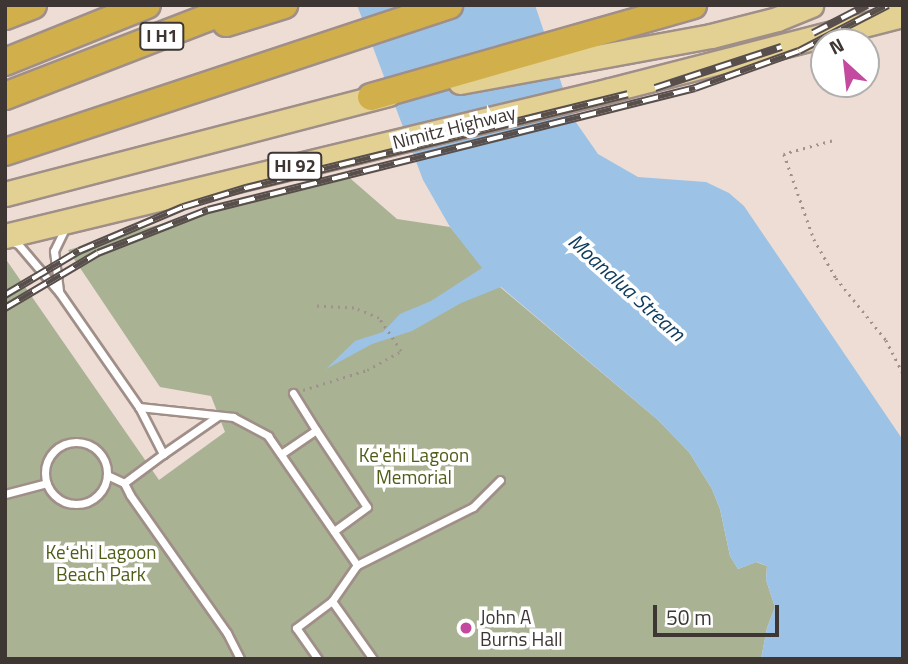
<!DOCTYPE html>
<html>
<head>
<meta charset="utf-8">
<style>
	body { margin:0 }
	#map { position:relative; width:908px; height:664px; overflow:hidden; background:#eeddd5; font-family:"Titillium Web",sans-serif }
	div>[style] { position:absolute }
	.green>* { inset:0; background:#aab294 }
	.water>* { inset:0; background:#9cc3e5 }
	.path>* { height:2.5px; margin-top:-1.25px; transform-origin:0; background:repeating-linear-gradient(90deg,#9f928d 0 2px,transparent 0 7px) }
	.roads { filter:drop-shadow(2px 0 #9f8f88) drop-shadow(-2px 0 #9f8f88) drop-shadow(0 2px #9f8f88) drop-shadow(0 -2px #9f8f88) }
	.service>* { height:7px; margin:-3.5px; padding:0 3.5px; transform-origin:3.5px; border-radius:3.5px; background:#fff }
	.service>.ring { margin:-3.5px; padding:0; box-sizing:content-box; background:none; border:7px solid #fff; border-radius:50% }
	.primary>* { height:23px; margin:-11.5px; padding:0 11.5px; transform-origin:11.5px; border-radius:11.5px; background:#e3d093 }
	.motorway>* { height:26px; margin:-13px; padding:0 13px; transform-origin:13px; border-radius:13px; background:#d1b04b }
	.rail>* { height:8px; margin-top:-4px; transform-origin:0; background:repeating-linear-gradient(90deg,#fff 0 16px,#584f4c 0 32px); box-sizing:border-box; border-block:2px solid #584f4c }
	.dots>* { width:19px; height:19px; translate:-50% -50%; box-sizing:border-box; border:4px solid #fff; border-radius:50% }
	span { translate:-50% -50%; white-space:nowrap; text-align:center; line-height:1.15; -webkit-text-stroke:7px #fff; paint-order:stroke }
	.shield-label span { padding:2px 5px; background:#fff; border:2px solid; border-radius:5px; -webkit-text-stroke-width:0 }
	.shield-label { font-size:18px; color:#3d3633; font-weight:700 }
	.street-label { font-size:19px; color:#3d3633 }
	.park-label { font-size:19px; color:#4f5d18 }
	.poi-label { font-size:19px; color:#3d3633 }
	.left { translate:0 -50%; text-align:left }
	.water-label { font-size:21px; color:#0c3a5b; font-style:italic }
	.frame { position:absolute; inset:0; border:7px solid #3d3633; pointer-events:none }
	.north { position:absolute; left:810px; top:28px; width:70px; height:70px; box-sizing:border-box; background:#fff; border:2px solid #b1afad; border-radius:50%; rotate:333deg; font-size:19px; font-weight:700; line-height:28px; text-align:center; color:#3d3633 }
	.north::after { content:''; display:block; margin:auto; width:24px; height:32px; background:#c34a9f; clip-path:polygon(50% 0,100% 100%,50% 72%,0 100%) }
	.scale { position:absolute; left:653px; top:605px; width:126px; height:32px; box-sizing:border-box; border:4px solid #3d3633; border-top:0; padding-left:9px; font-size:21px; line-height:24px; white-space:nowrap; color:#3d3633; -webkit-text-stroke:5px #fff; paint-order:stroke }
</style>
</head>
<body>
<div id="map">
	<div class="green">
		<i style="clip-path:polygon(344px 173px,397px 219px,450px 227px,500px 287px,658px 420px,689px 452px,712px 489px,720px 509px,730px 556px,738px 569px,756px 562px,767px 566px,766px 580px,775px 607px,767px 628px,761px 659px,5px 659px,5px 258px,159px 480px,225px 432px,211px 396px,160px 387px,68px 250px)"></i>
	</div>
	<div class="water">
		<i style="clip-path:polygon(357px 5px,535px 5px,573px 118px,598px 154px,638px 177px,706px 182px,729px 193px,744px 206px,903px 440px,903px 659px,761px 659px,767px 628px,775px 607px,766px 580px,767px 566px,757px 562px,738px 569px,730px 556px,720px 509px,712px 489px,689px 452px,658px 420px,501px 287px,461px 303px,412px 331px,372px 344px,326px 369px,355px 341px,383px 332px,400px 314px,431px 301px,482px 268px,450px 227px,423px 180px)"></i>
	</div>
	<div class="path">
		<i style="left:832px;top:141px;width:50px;rotate:164.8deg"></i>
		<i style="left:784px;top:154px;width:90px;rotate:70.6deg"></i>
		<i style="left:814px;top:239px;width:45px;rotate:60.6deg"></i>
		<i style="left:836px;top:278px;width:80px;rotate:51.1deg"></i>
		<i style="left:886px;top:340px;width:37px;rotate:63deg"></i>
		<i style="left:303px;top:390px;width:67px;rotate:-17.4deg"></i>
		<i style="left:367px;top:370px;width:39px;rotate:-29deg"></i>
		<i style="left:401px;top:351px;width:40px;rotate:-124deg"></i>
		<i style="left:379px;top:318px;width:27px;rotate:-158deg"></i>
		<i style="left:354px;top:308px;width:38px;rotate:-177deg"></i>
	</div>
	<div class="roads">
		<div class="service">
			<i style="left:10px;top:241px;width:9px;rotate:21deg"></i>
			<i style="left:18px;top:244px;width:63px;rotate:49.5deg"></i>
			<i style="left:59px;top:292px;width:140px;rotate:55.2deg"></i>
			<i style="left:139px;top:407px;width:53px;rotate:62.9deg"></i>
			<i style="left:163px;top:454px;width:67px;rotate:-34.6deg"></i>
			<i style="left:59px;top:291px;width:40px;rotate:-97.1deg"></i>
			<i style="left:54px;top:251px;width:28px;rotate:-64deg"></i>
			<i style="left:293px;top:393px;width:44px;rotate:58.1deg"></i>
			<i style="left:139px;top:407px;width:95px;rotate:6.1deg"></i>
			<i style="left:233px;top:417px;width:40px;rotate:28deg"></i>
			<i style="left:268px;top:436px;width:157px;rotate:55.4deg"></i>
			<i style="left:357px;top:565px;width:130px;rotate:-26.6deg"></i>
			<i style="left:473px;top:507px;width:38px;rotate:-45deg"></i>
			<i class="ring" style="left:45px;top:442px;width:55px;height:55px"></i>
			<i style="left:281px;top:454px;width:42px;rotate:-34.4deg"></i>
			<i style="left:316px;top:430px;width:92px;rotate:56.5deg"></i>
			<i style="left:367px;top:507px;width:41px;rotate:144deg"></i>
			<i style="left:107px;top:475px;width:19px;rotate:25deg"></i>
			<i style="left:124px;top:483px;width:13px;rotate:63deg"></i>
			<i style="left:130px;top:495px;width:169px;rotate:54.9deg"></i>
			<i style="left:227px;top:633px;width:29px;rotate:63deg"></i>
			<i style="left:124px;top:483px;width:49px;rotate:-36.6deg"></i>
			<i style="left:5px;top:494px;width:43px;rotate:-14.7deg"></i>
			<i style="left:332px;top:601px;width:71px;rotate:54.7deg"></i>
			<i style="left:318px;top:659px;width:38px;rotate:-125deg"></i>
			<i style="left:296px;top:628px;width:45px;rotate:-36.9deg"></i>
			<i style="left:332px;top:601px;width:44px;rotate:-55.2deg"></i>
		</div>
		<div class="primary">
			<i style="left:460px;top:82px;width:255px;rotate:-10.4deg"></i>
			<i style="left:711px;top:36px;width:68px;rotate:-14.4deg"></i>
			<i style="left:777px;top:19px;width:37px;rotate:-22deg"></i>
			<i style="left:5px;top:194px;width:396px;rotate:-14.6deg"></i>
			<i style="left:5px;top:236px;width:622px;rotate:-13.57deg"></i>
			<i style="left:610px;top:90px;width:302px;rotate:-14.4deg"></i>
		</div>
		<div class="motorway">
			<i style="left:5px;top:16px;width:30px;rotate:-21deg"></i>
			<i style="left:226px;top:23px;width:61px;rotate:-17.2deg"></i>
			<i style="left:5px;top:62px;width:153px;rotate:-21.9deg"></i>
			<i style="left:5px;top:96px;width:253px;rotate:-21.1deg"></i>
			<i style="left:371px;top:97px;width:335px;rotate:-15.9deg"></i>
			<i style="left:5px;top:152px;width:468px;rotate:-18.3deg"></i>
		</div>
	</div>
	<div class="rail">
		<i style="left:813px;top:33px;width:61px;rotate:-27.4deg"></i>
		<i style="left:655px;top:88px;width:133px;rotate:-18deg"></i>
		<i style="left:5px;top:295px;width:86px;rotate:-30.7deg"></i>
		<i style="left:79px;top:251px;width:113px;rotate:-22.9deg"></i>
		<i style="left:183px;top:207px;width:66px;rotate:-16.8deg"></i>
		<i style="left:246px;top:188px;width:393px;rotate:-13.8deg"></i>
		<i style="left:5px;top:308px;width:108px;rotate:-30.6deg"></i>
		<i style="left:98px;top:253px;width:118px;rotate:-21.4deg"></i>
		<i style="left:208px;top:210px;width:502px;rotate:-14.06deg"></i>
		<i style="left:695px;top:88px;width:110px;rotate:-19.6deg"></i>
		<i style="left:799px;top:51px;width:100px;rotate:-27.3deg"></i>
	</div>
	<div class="dots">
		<i style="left:466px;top:628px;background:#c34a9f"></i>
	</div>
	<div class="shield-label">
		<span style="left:162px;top:36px">I H1</span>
		<span style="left:295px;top:166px">HI 92</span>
	</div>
	<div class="street-label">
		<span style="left:454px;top:127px;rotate:-14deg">Nimitz Highway</span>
	</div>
	<div class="park-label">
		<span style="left:414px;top:466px">Ke'ehi Lagoon<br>Memorial</span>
		<span style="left:101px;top:563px">Keʻehi Lagoon<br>Beach Park</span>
	</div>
	<div class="poi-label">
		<span class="left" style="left:480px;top:628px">John A<br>Burns Hall</span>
	</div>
	<div class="water-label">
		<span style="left:627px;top:287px;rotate:42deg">Moanalua Stream</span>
	</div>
	<div class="frame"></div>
	<div class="north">N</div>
	<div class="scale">50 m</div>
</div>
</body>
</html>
